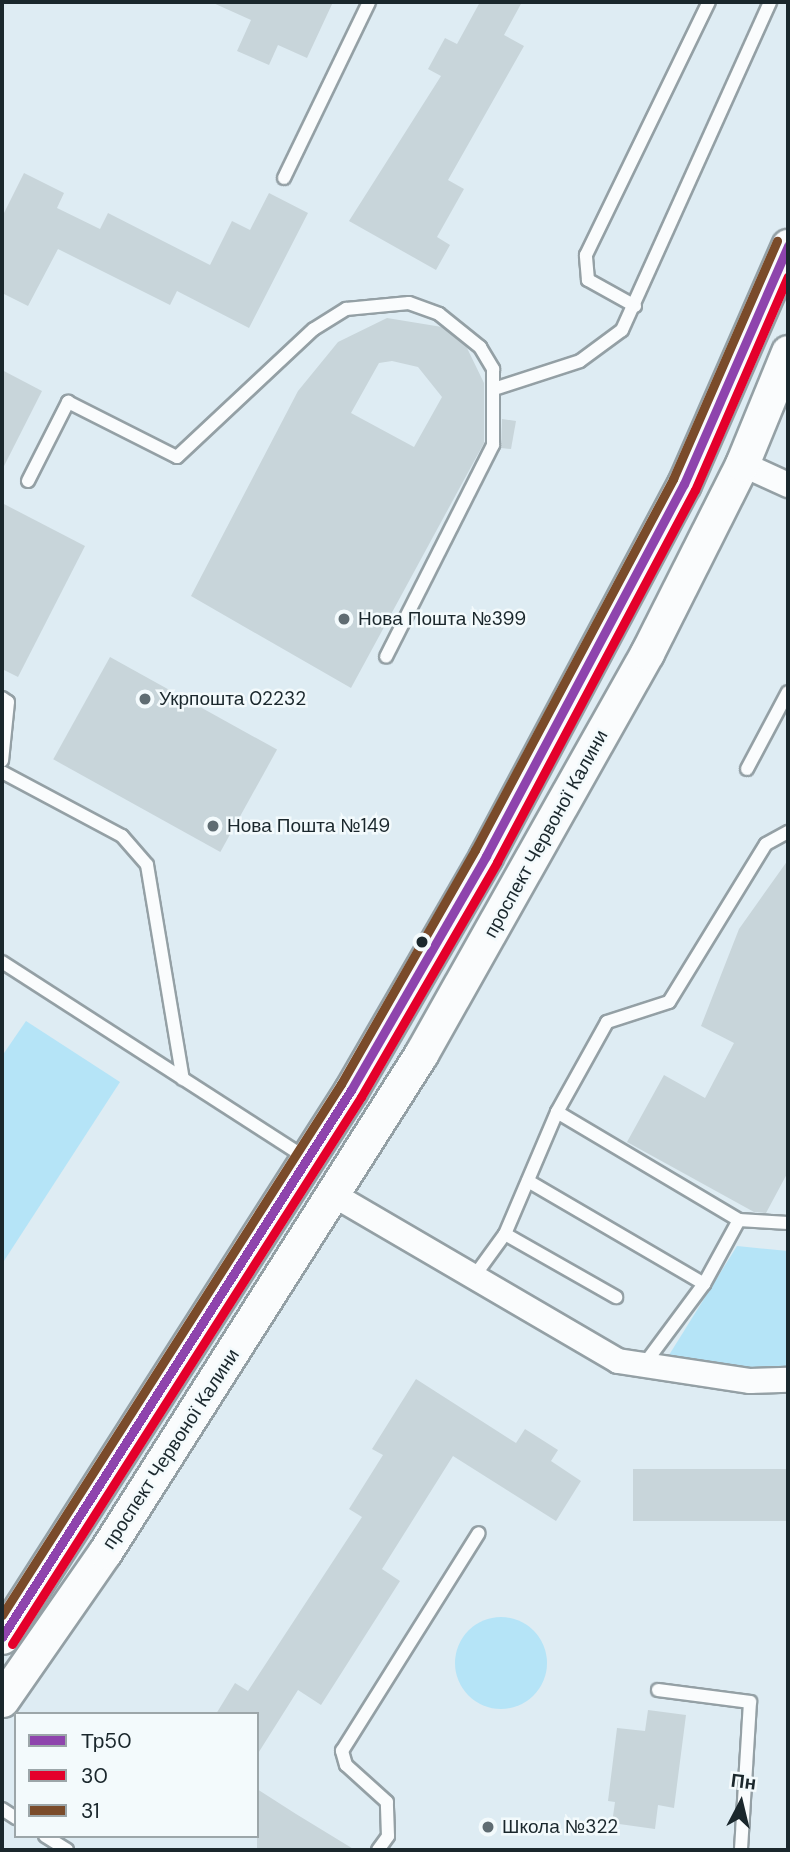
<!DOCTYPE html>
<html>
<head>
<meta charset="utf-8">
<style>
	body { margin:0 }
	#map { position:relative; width:790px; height:1852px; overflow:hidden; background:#deecf3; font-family:"DM Sans",sans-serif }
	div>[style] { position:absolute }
	.green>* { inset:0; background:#b5e4f7 }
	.round { border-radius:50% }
	.building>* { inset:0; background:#c8d5da; transform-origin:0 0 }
	.roads { filter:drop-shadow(2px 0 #94a0a5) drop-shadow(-2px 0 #94a0a5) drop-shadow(0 2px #94a0a5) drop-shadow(0 -2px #94a0a5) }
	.lane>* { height:12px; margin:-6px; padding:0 6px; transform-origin:6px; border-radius:6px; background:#fafcfd }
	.street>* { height:24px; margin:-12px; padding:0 12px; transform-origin:12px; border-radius:12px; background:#fafcfd }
	.secondary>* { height:33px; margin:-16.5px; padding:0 16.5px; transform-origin:16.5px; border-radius:16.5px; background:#fafcfd }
	.bus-1>* { height:9px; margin:-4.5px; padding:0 4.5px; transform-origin:4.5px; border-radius:4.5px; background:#8e44ad }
	.bus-2>* { height:9px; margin:-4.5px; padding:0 4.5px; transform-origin:4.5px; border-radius:4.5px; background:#e4002b }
	.bus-3>* { height:9px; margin:-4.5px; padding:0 4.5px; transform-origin:4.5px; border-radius:4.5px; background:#7a4b2a }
	.dots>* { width:19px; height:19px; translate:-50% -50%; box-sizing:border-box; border:4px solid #f3fafc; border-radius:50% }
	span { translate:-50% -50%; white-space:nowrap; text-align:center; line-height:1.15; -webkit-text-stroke:5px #f3fafc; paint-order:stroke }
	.poi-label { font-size:19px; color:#1a272c }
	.left { translate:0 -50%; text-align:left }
	.street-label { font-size:19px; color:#1a272c }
	.frame { position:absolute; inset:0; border:4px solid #1a272c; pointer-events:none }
	.legend { position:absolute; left:14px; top:1712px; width:245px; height:126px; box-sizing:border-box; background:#f3fafc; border:2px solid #9ca6a9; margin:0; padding:9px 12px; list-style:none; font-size:21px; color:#1a272c }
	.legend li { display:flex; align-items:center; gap:14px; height:35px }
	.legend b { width:35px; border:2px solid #9ca6a9 }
	.north { position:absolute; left:706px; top:1768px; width:70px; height:70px; -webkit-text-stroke:5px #f3fafc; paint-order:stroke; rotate:7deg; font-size:19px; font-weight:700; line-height:28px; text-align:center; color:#1a272c }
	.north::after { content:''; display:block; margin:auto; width:24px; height:32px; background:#1a272c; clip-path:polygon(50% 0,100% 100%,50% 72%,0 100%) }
</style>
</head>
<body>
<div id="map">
	<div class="green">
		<i style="clip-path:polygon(26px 1021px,120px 1082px,2px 1264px,2px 1056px)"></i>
		<i style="clip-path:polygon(737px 1246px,788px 1251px,788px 1366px,752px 1369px,669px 1355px)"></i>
		<i class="round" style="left:455px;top:1617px;width:92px;height:92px"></i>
	</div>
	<div class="building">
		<i style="clip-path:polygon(211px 2px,333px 2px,307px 58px,278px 45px,269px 65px,237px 51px,251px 20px)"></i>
		<i style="clip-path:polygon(480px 2px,522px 2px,504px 35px,524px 46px,448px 180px,464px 189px,437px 237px,450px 245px,436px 270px,349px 221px,441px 76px,428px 69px,445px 38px,457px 44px)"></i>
		<i style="clip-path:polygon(24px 173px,64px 193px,57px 208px,100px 229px,108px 213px,210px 265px,232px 221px,250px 230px,269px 193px,308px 213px,249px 328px,177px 291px,170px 305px,58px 249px,28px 306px,2px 293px,2px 217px)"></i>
		<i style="clip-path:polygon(evenodd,387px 318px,442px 327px,467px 348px,484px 383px,484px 443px,351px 688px,191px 596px,298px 391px,338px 342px,387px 318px,392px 361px,418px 367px,442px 397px,414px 447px,351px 413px,379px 363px,392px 361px)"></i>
		<i style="clip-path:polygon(2px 370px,42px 391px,2px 470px)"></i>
		<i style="clip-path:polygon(502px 419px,516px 421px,511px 449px,501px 448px)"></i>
		<i style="clip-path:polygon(2px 503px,85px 546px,18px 677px,2px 669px)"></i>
		<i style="left:110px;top:657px;width:191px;height:117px;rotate:29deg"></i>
		<i style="clip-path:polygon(788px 860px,788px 1172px,766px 1213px,754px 1212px,627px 1142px,664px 1075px,705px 1098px,734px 1043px,701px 1026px,739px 929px)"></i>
		<i style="clip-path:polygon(416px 1379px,516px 1443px,525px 1429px,558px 1450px,551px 1461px,581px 1481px,556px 1521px,453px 1456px,382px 1569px,400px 1581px,321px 1705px,298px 1690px,257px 1755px,257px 1714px,216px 1714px,235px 1683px,248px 1691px,362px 1517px,349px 1509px,383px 1455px,372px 1449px)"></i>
		<i style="left:788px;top:1469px;width:52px;height:155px;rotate:90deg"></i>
		<i style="clip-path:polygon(648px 1710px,686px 1715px,674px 1808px,658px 1805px,655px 1829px,612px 1823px,615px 1802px,608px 1801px,617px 1728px,645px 1731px)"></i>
		<i style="clip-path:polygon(257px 1789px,296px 1814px,355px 1850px,257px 1850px)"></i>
	</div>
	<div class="roads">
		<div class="lane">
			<i style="left:284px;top:178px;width:195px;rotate:-64.2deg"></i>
			<i style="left:635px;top:306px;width:54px;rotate:-151deg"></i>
			<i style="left:588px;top:280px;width:25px;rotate:-95deg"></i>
			<i style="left:586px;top:255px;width:281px;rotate:-64.1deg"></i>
			<i style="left:494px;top:389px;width:90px;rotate:-18deg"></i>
			<i style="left:580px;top:361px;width:52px;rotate:-36.4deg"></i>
			<i style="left:622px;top:330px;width:360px;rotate:-65.7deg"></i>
			<i style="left:28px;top:481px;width:89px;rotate:-63.1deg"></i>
			<i style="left:68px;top:402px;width:122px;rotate:26.8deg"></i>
			<i style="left:177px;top:457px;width:187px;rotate:-43.1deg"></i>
			<i style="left:314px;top:329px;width:38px;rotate:-32deg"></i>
			<i style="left:346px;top:309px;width:63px;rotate:-5.4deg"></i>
			<i style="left:409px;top:303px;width:32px;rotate:20deg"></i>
			<i style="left:439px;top:314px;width:53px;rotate:38.8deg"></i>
			<i style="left:480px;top:347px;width:26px;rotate:59deg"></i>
			<i style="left:493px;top:369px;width:76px;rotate:90deg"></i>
			<i style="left:493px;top:445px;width:237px;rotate:116.8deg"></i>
			<i style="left:2px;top:698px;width:7px;rotate:34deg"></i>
			<i style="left:8px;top:702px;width:59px;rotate:95.8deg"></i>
			<i style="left:747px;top:769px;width:87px;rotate:-62deg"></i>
			<i style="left:2px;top:772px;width:136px;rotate:28.1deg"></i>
			<i style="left:122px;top:836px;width:38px;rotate:49deg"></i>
			<i style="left:147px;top:865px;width:217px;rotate:80.5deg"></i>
			<i style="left:2px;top:962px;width:364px;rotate:32.8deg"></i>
			<i style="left:557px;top:1112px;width:212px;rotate:30.7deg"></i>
			<i style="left:739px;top:1220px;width:49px;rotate:3.5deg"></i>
			<i style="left:528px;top:1181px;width:204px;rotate:30.3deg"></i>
			<i style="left:505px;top:1234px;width:128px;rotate:29.6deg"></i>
			<i style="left:473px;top:1278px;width:54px;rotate:-54deg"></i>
			<i style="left:505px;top:1234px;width:133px;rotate:-66.9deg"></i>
			<i style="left:557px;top:1112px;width:103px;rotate:-60.9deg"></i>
			<i style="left:607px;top:1022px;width:65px;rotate:-17.9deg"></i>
			<i style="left:669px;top:1002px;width:185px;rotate:-58.5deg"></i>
			<i style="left:766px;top:844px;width:25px;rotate:-29deg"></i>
			<i style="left:643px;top:1366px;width:102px;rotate:-53.4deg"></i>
			<i style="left:704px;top:1284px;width:73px;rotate:-61.3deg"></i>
			<i style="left:658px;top:1690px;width:93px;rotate:7.4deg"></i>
			<i style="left:750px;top:1702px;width:148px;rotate:93.5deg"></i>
			<i style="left:2px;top:1809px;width:17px;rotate:33deg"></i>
			<i style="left:45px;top:1836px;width:26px;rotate:32deg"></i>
			<i style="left:378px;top:1850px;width:17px;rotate:-54deg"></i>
			<i style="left:388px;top:1836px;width:34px;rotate:-92deg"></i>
			<i style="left:387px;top:1802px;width:55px;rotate:-137.9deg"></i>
			<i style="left:346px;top:1765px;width:15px;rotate:-106deg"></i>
			<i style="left:342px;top:1751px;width:257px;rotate:-57.9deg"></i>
		</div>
		<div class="street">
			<i style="left:742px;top:464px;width:51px;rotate:24.5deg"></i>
			<i style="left:334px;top:1195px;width:329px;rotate:30.3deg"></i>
			<i style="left:618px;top:1361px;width:134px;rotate:8.6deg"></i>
			<i style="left:750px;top:1381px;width:38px;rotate:-2deg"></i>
		</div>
		<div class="secondary">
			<i style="left:2px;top:1637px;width:649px;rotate:-57.46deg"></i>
			<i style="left:351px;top:1090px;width:270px;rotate:-60deg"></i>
			<i style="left:486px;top:856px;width:421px;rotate:-62deg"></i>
			<i style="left:684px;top:484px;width:260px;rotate:-66.4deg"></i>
			<i style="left:2px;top:1700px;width:180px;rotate:-55.2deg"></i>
			<i style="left:105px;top:1552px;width:590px;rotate:-57.6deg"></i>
			<i style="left:421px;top:1054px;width:460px;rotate:-60.6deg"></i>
			<i style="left:647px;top:653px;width:212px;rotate:-63.3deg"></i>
			<i style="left:742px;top:464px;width:121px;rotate:-67.7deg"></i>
		</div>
	</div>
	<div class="bus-1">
		<i style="left:2px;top:1637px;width:649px;rotate:-57.46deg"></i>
		<i style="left:351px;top:1090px;width:270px;rotate:-60deg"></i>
		<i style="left:486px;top:856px;width:421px;rotate:-62deg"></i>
		<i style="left:684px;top:484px;width:260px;rotate:-66.4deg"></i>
	</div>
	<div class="bus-2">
		<i style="left:12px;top:1644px;width:649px;rotate:-57.46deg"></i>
		<i style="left:361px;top:1097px;width:272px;rotate:-59.9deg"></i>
		<i style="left:497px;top:862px;width:421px;rotate:-62deg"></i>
		<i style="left:695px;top:490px;width:233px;rotate:-66.5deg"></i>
	</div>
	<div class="bus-3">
		<i style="left:2px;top:1615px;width:630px;rotate:-57.45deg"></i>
		<i style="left:341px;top:1084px;width:270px;rotate:-60.2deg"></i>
		<i style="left:475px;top:850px;width:421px;rotate:-61.9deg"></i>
		<i style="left:673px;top:479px;width:260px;rotate:-66.4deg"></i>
	</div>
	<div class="dots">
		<i style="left:344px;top:619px;background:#5f6c72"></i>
		<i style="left:145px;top:699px;background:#5f6c72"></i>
		<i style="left:213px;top:826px;background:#5f6c72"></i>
		<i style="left:422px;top:942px;background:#1a272c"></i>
		<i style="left:488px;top:1827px;background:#5f6c72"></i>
	</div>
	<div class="poi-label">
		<span class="left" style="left:358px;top:619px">Нова Пошта №399</span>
		<span class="left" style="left:159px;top:699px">Укрпошта 02232</span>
		<span class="left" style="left:227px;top:826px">Нова Пошта №149</span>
		<span class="left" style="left:502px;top:1827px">Школа №322</span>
	</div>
	<div class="street-label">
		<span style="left:546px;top:834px;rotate:-61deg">проспект Червоної Калини</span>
		<span style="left:171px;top:1449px;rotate:-57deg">проспект Червоної Калини</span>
	</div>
	<div class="frame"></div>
	<ul class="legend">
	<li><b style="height:9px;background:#8e44ad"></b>Тр50</li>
	<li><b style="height:9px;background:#e4002b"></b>30</li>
	<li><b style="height:9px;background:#7a4b2a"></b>31</li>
	</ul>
	<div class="north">Пн</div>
</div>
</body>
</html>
